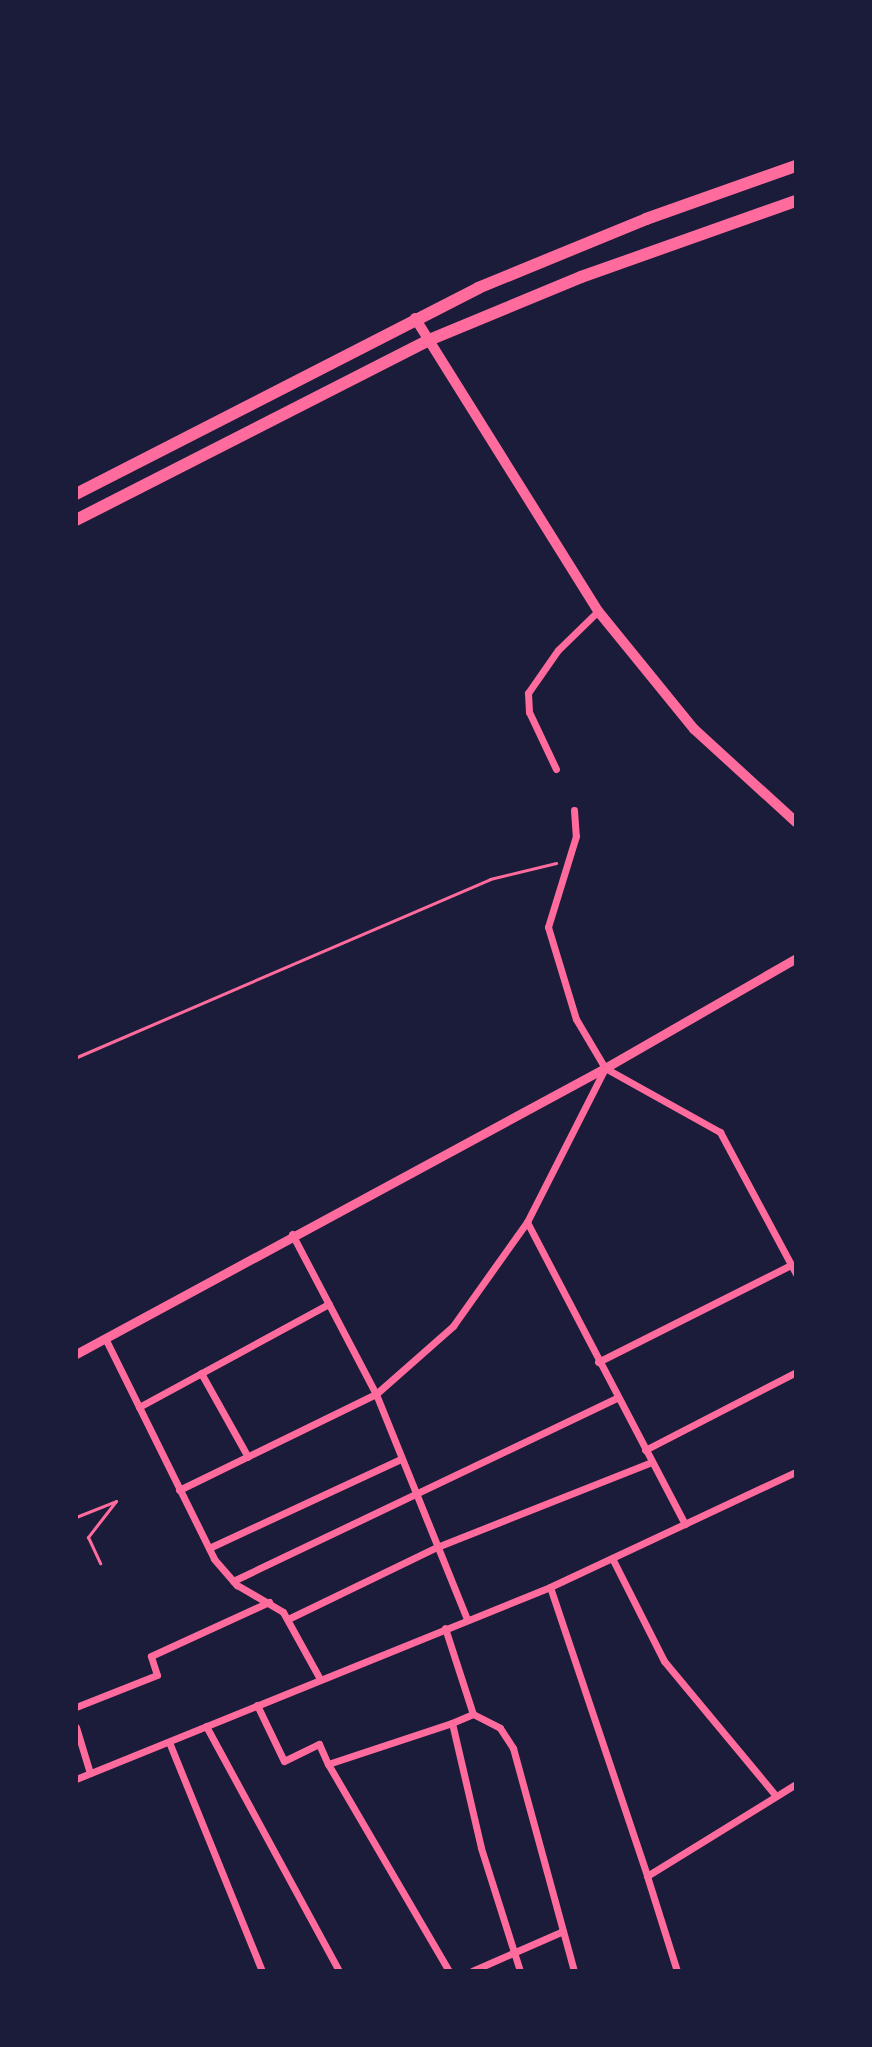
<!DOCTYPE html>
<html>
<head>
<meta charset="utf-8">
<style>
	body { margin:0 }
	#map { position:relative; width:872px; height:2047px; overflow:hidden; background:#1b1b3a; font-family:Quicksand,sans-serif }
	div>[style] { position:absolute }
	.path>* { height:3px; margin:-1.5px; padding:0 1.5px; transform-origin:1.5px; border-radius:1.5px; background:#ff6b9d }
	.minor>* { height:7px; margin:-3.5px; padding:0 3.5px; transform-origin:3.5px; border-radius:3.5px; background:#ff6b9d }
	.tertiary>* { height:9px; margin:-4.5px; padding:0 4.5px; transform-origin:4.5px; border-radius:4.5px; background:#ff6b9d }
	.secondary>* { height:10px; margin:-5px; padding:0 5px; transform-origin:5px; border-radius:5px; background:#ff6b9d }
	.trunk>* { height:12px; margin:-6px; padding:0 6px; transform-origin:6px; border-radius:6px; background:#ff6b9d }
	span { translate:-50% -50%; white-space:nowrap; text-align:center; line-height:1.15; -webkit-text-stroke:8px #1b1b3a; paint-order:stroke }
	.frame { position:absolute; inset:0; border:78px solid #1b1b3a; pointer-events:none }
</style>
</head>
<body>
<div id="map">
	<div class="path">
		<i style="left:77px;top:1057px;width:450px;rotate:-23.3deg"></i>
		<i style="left:490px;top:879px;width:68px;rotate:-13.6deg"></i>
		<i style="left:76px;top:1517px;width:43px;rotate:-21.8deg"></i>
		<i style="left:116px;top:1501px;width:46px;rotate:127.9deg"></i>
		<i style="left:88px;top:1537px;width:29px;rotate:65deg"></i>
	</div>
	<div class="minor">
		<i style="left:556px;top:769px;width:63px;rotate:-115.3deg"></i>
		<i style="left:529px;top:712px;width:19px;rotate:-93deg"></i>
		<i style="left:528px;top:693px;width:52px;rotate:-55.1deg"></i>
		<i style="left:558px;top:650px;width:56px;rotate:-44.3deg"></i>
		<i style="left:574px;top:810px;width:26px;rotate:86deg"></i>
		<i style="left:576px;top:836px;width:95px;rotate:107.1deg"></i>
		<i style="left:548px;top:927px;width:96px;rotate:73.1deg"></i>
		<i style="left:576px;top:1019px;width:57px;rotate:59.4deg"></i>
		<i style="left:605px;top:1068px;width:132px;rotate:29.1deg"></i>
		<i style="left:720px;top:1132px;width:161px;rotate:61.8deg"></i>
		<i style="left:527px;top:1222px;width:341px;rotate:62.4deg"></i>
		<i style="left:292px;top:1234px;width:181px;rotate:62.3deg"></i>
		<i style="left:376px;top:1394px;width:243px;rotate:68deg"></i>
		<i style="left:105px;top:1338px;width:246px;rotate:63.7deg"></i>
		<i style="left:214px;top:1559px;width:35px;rotate:49deg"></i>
		<i style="left:237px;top:1585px;width:53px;rotate:30.4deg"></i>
		<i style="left:283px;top:1612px;width:77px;rotate:61.1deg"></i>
		<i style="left:598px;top:1362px;width:216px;rotate:-26.7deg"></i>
		<i style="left:201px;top:1373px;width:96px;rotate:60.8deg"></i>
		<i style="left:139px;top:1407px;width:216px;rotate:-28.5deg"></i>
		<i style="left:645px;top:1450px;width:170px;rotate:-27.3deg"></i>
		<i style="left:179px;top:1490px;width:219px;rotate:-26deg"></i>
		<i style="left:376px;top:1394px;width:103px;rotate:-41.4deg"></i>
		<i style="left:453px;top:1326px;width:128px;rotate:-54.6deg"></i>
		<i style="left:527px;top:1222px;width:173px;rotate:-63.1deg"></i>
		<i style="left:209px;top:1548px;width:212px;rotate:-24.9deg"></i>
		<i style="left:612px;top:1558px;width:115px;rotate:63.2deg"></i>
		<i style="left:664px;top:1661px;width:175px;rotate:50.3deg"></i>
		<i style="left:233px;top:1581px;width:425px;rotate:-25.5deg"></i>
		<i style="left:550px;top:1587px;width:305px;rotate:71.4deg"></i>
		<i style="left:647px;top:1876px;width:175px;rotate:-31.7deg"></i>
		<i style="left:288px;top:1619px;width:165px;rotate:-25.8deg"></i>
		<i style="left:437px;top:1547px;width:231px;rotate:-21.6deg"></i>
		<i style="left:445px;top:1628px;width:90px;rotate:72deg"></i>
		<i style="left:473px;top:1714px;width:23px;rotate:157deg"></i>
		<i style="left:452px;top:1723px;width:128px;rotate:76.9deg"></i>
		<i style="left:481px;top:1848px;width:129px;rotate:72.4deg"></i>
		<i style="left:257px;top:1705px;width:62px;rotate:64.3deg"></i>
		<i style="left:284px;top:1761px;width:39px;rotate:-26deg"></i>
		<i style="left:319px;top:1744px;width:22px;rotate:66deg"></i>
		<i style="left:328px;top:1764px;width:131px;rotate:-18.3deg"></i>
		<i style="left:76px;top:1707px;width:87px;rotate:-21.6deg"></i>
		<i style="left:157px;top:1675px;width:20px;rotate:-108deg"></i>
		<i style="left:151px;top:1656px;width:130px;rotate:-24.6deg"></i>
		<i style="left:473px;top:1714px;width:30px;rotate:27deg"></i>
		<i style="left:500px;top:1728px;width:24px;rotate:57deg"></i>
		<i style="left:513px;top:1748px;width:231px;rotate:74.7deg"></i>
		<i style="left:206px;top:1726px;width:279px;rotate:61.5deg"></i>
		<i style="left:76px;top:1727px;width:48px;rotate:73.1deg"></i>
		<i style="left:169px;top:1742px;width:247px;rotate:67.9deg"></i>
		<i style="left:328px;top:1764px;width:240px;rotate:59.7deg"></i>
		<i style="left:76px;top:1779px;width:511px;rotate:-22.05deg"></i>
		<i style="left:550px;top:1587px;width:272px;rotate:-25.1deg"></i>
		<i style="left:647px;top:1876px;width:100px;rotate:72.5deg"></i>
		<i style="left:472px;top:1971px;width:99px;rotate:-23.7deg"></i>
	</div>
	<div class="tertiary">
		<i style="left:76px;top:1354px;width:601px;rotate:-28.4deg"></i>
		<i style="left:605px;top:1068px;width:220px;rotate:-29.9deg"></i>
	</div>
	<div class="secondary">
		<i style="left:415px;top:318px;width:345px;rotate:58deg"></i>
		<i style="left:598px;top:611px;width:152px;rotate:50.9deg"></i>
		<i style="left:694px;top:729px;width:138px;rotate:42.4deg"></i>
	</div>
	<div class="trunk">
		<i style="left:76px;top:494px;width:452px;rotate:-27.1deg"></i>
		<i style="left:478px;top:288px;width:182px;rotate:-22.3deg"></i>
		<i style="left:646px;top:219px;width:159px;rotate:-19.5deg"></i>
		<i style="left:76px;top:520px;width:396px;rotate:-27deg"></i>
		<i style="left:429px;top:340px;width:165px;rotate:-22.5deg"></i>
		<i style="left:581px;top:277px;width:228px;rotate:-19.5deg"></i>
	</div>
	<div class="frame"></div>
</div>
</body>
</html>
